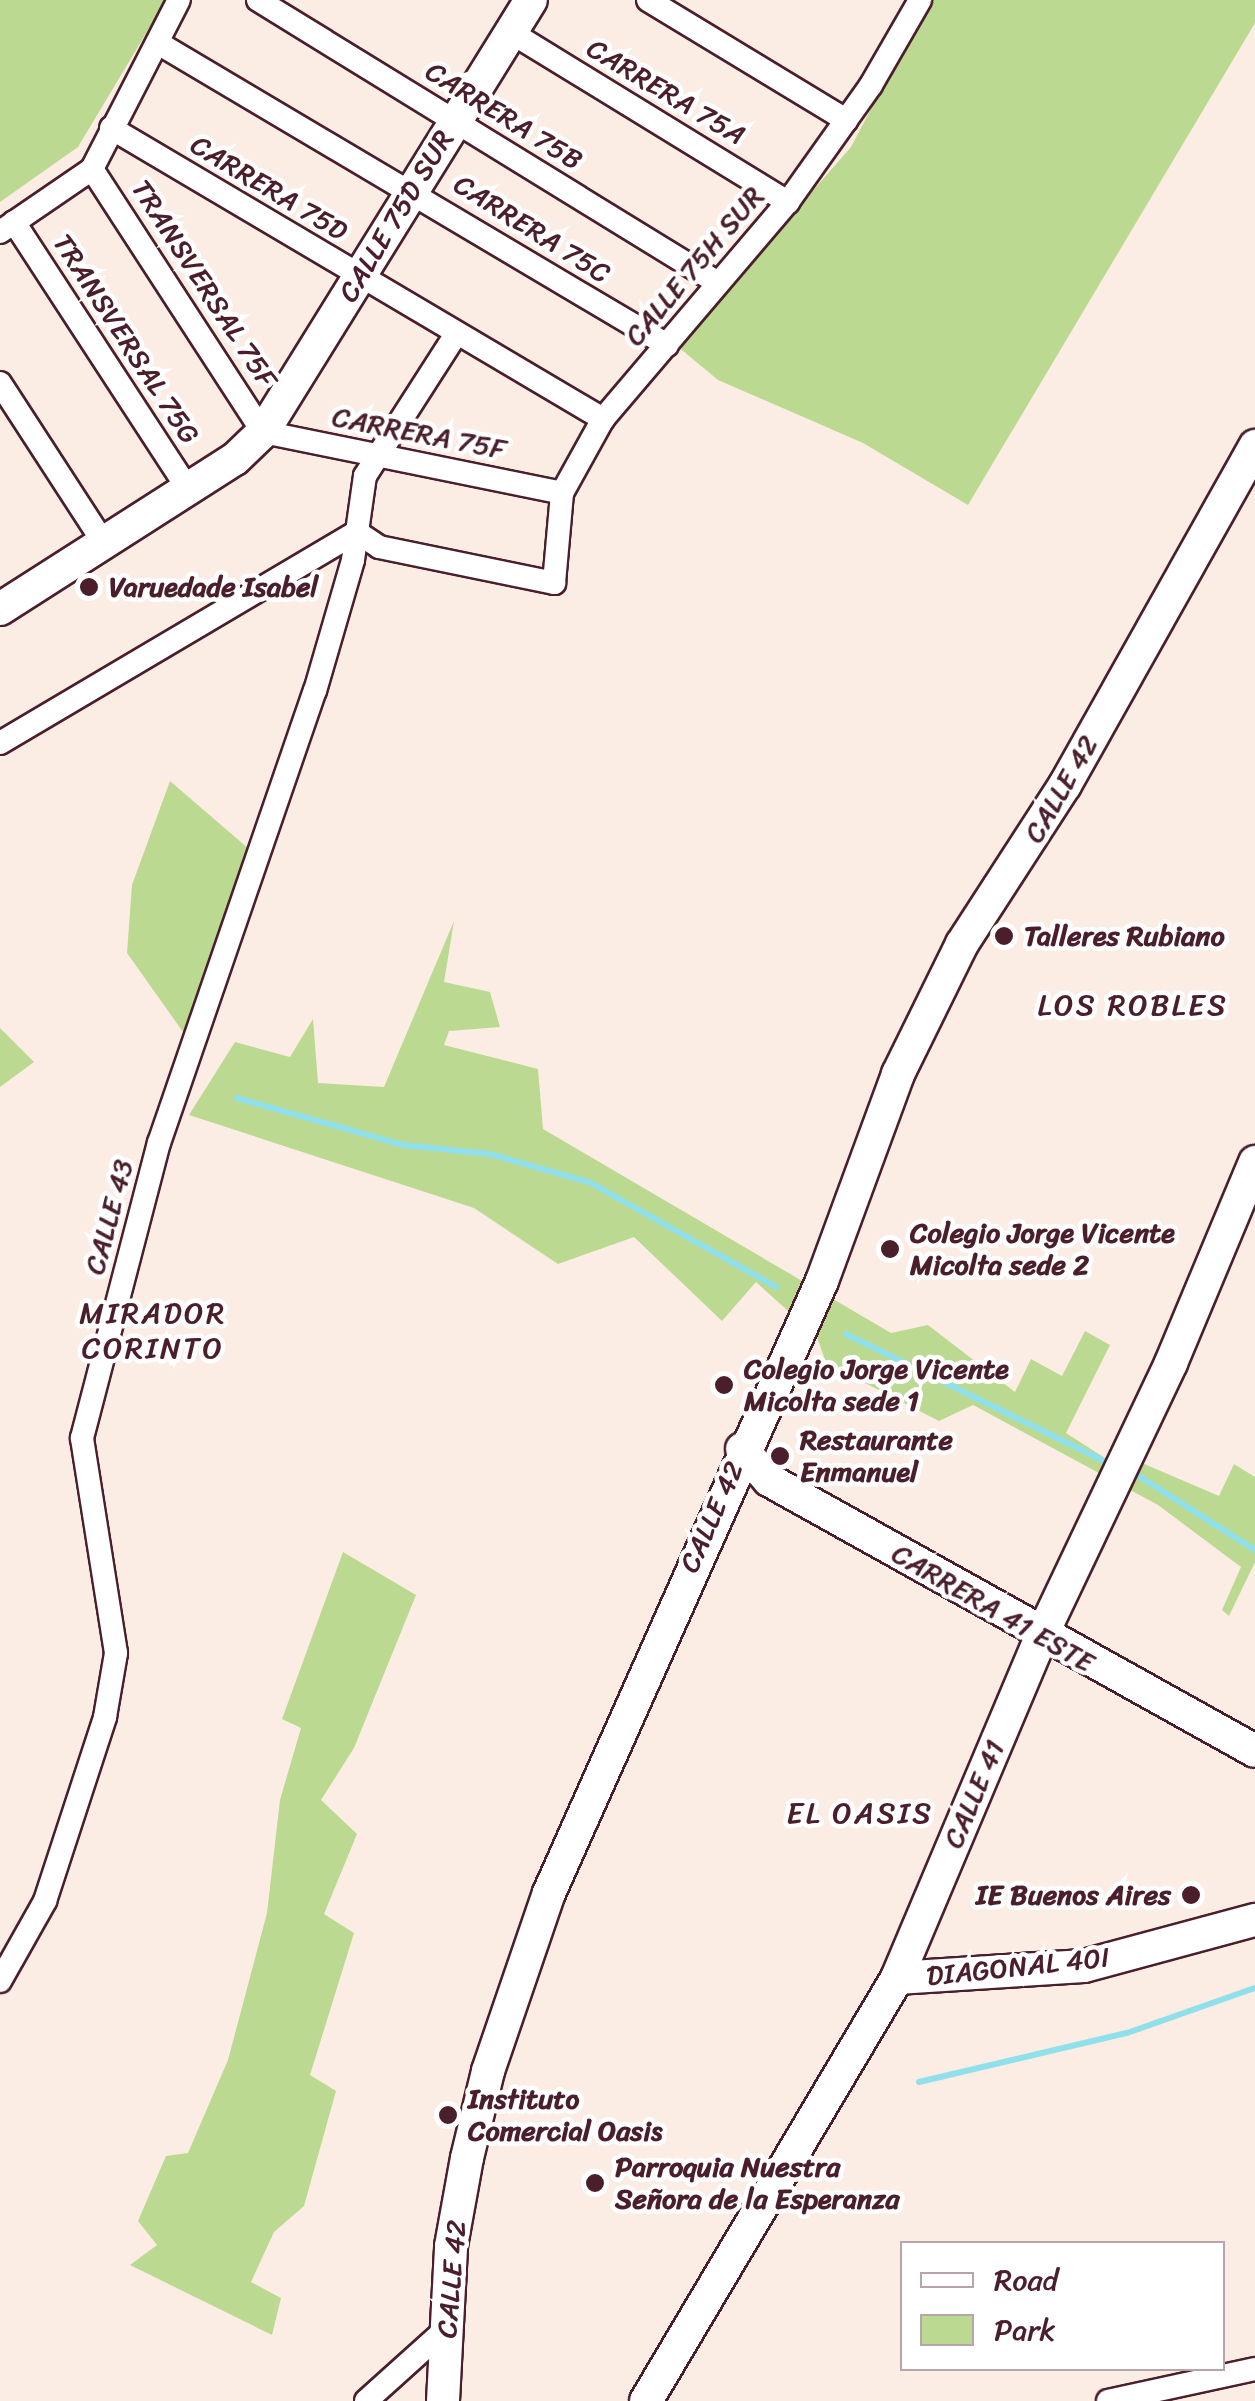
<!DOCTYPE html>
<html>
<head>
<meta charset="utf-8">
<style>
	body { margin:0 }
	#map { position:relative; width:1255px; height:2401px; overflow:hidden; background:#fcede4; font-family:Sriracha,sans-serif }
	div>[style] { position:absolute }
	.green>* { inset:0; background:#bcd991 }
	.stream>* { height:6px; margin:-3px; padding:0 3px; transform-origin:3px; border-radius:3px; background:#90e0ec }
	.roads { filter:drop-shadow(2px 0 #4a1f2b) drop-shadow(-2px 0 #4a1f2b) drop-shadow(0 2px #4a1f2b) drop-shadow(0 -2px #4a1f2b) }
	.street>* { height:22px; margin:-11px; padding:0 11px; transform-origin:11px; border-radius:11px; background:#fff }
	.secondary>* { height:32px; margin:-16px; padding:0 16px; transform-origin:16px; border-radius:16px; background:#fff }
	.dots>* { width:28px; height:28px; translate:-50% -50%; box-sizing:border-box; border:5px solid #fff; border-radius:50% }
	span { translate:-50% -50%; white-space:nowrap; text-align:center; line-height:1.15; -webkit-text-stroke:9px #fff; paint-order:stroke }
	.street-label { font-size:28px; color:#4a1f2b }
	.poi-label { font-size:28px; color:#4a1f2b; font-weight:700 }
	.left { translate:0 -50%; text-align:left }
	.right { translate:-100% -50%; text-align:right }
	.neighbourhood-label { font-size:30px; color:#4a1f2b; letter-spacing:2.5px }
	.legend { position:absolute; left:900px; top:2241px; width:325px; height:130px; box-sizing:border-box; background:#fff; border:2px solid #b7a5aa; margin:0; padding:12px 18px; list-style:none; font-size:30px; color:#4a1f2b }
	.legend li { display:flex; align-items:center; gap:20px; height:50px }
	.legend b { width:50px; border:2px solid #b7a5aa }
</style>
</head>
<body>
<div id="map">
	<div class="green">
		<i style="clip-path:polygon(0 0,166px 0,78px 147px,0 202px)"></i>
		<i style="clip-path:polygon(928px 0,1255px 0,1255px 23px,968px 505px,863px 443px,718px 380px,677px 346px,851px 147px)"></i>
		<i style="clip-path:polygon(170px 781px,249px 849px,188px 1039px,127px 953px,132px 885px)"></i>
		<i style="clip-path:polygon(454px 921px,444px 982px,490px 992px,500px 1027px,449px 1031px,444px 1045px,538px 1069px,543px 1129px,891px 1333px,928px 1325px,1015px 1392px,1031px 1359px,1062px 1376px,1085px 1331px,1110px 1345px,1066px 1433px,1105px 1458px,1135px 1460px,1219px 1496px,1234px 1464px,1255px 1477px,1255px 1562px,1229px 1616px,1222px 1610px,1241px 1567px,1158px 1505px,973px 1405px,939px 1421px,826px 1363px,817px 1337px,756px 1282px,722px 1321px,634px 1237px,558px 1264px,474px 1208px,189px 1115px,235px 1042px,290px 1057px,313px 1019px,318px 1083px,384px 1087px)"></i>
		<i style="clip-path:polygon(0 1028px,34px 1062px,0 1087px)"></i>
		<i style="clip-path:polygon(343px 1552px,416px 1595px,354px 1748px,321px 1800px,357px 1834px,324px 1914px,354px 1933px,310px 2075px,336px 2091px,304px 2206px,274px 2232px,251px 2282px,281px 2298px,272px 2335px,130px 2265px,157px 2245px,138px 2221px,166px 2156px,188px 2153px,228px 2060px,267px 1913px,280px 1800px,301px 1728px,282px 1719px)"></i>
	</div>
	<div class="stream">
		<i style="left:237px;top:1098px;width:173px;rotate:15.8deg"></i>
		<i style="left:403px;top:1145px;width:87px;rotate:5.9deg"></i>
		<i style="left:490px;top:1154px;width:105px;rotate:16deg"></i>
		<i style="left:591px;top:1183px;width:212px;rotate:29.3deg"></i>
		<i style="left:846px;top:1334px;width:299px;rotate:26.2deg"></i>
		<i style="left:1131px;top:1471px;width:147px;rotate:32.5deg"></i>
		<i style="left:919px;top:2082px;width:214px;rotate:-13.3deg"></i>
		<i style="left:1127px;top:2033px;width:136px;rotate:-19.4deg"></i>
	</div>
	<div class="roads">
		<div class="street">
			<i style="left:258px;top:0;width:540px;rotate:31.6deg"></i>
			<i style="left:648px;top:0;width:232px;rotate:31.2deg"></i>
			<i style="left:512px;top:33px;width:324px;rotate:31.5deg"></i>
			<i style="left:158px;top:43px;width:592px;rotate:30.68deg"></i>
			<i style="left:111px;top:128px;width:572px;rotate:30.6deg"></i>
			<i style="left:92px;top:169px;width:314px;rotate:57deg"></i>
			<i style="left:263px;top:432px;width:305px;rotate:11.5deg"></i>
			<i style="left:92px;top:169px;width:190px;rotate:-62.8deg"></i>
			<i style="left:14px;top:222px;width:319px;rotate:56.9deg"></i>
			<i style="left:0;top:232px;width:112px;rotate:-34.4deg"></i>
			<i style="left:0;top:383px;width:191px;rotate:57deg"></i>
			<i style="left:357px;top:532px;width:27px;rotate:34deg"></i>
			<i style="left:379px;top:547px;width:179px;rotate:11.6deg"></i>
			<i style="left:554px;top:583px;width:90px;rotate:-84.9deg"></i>
			<i style="left:562px;top:493px;width:85px;rotate:-61deg"></i>
			<i style="left:603px;top:419px;width:285px;rotate:-49.6deg"></i>
			<i style="left:788px;top:202px;width:143px;rotate:-54.6deg"></i>
			<i style="left:871px;top:85px;width:98px;rotate:-60deg"></i>
			<i style="left:0;top:743px;width:415px;rotate:-30.6deg"></i>
			<i style="left:0;top:1981px;width:92px;rotate:-60.6deg"></i>
			<i style="left:45px;top:1901px;width:194px;rotate:-71.9deg"></i>
			<i style="left:105px;top:1717px;width:65px;rotate:-80.2deg"></i>
			<i style="left:116px;top:1653px;width:218px;rotate:-99deg"></i>
			<i style="left:82px;top:1438px;width:305px;rotate:-75.4deg"></i>
			<i style="left:159px;top:1143px;width:478px;rotate:-71deg"></i>
			<i style="left:315px;top:691px;width:136px;rotate:-73.8deg"></i>
			<i style="left:353px;top:560px;width:85px;rotate:-81.9deg"></i>
			<i style="left:365px;top:476px;width:166px;rotate:-57.3deg"></i>
			<i style="left:366px;top:2401px;width:109px;rotate:-42deg"></i>
			<i style="left:1108px;top:2401px;width:150px;rotate:-12.3deg"></i>
		</div>
		<div class="secondary">
			<i style="left:0;top:609px;width:279px;rotate:-32.6deg"></i>
			<i style="left:235px;top:459px;width:39px;rotate:-44deg"></i>
			<i style="left:263px;top:432px;width:508px;rotate:-58.19deg"></i>
			<i style="left:742px;top:1449px;width:41px;rotate:48.9deg"></i>
			<i style="left:769px;top:1480px;width:556px;rotate:29.14deg"></i>
			<i style="left:897px;top:1978px;width:187px;rotate:-3.7deg"></i>
			<i style="left:1084px;top:1966px;width:177px;rotate:-15.1deg"></i>
			<i style="left:443px;top:2401px;width:155px;rotate:-87deg"></i>
			<i style="left:451px;top:2246px;width:89px;rotate:-79.7deg"></i>
			<i style="left:467px;top:2158px;width:89px;rotate:-76.4deg"></i>
			<i style="left:488px;top:2071px;width:188px;rotate:-71.1deg"></i>
			<i style="left:549px;top:1893px;width:670px;rotate:-65.96deg"></i>
			<i style="left:822px;top:1281px;width:221px;rotate:-69.8deg"></i>
			<i style="left:898px;top:1074px;width:145px;rotate:-63.8deg"></i>
			<i style="left:962px;top:944px;width:189px;rotate:-57.1deg"></i>
			<i style="left:1065px;top:785px;width:389px;rotate:-60.7deg"></i>
			<i style="left:646px;top:2401px;width:492px;rotate:-59.3deg"></i>
			<i style="left:897px;top:1978px;width:370px;rotate:-67.1deg"></i>
			<i style="left:1041px;top:1637px;width:303px;rotate:-64.6deg"></i>
			<i style="left:1171px;top:1363px;width:218px;rotate:-67.3deg"></i>
		</div>
	</div>
	<div class="dots">
		<i style="left:89px;top:587px;background:#4a1f2b"></i>
		<i style="left:1004px;top:936px;background:#4a1f2b"></i>
		<i style="left:890px;top:1249px;background:#4a1f2b"></i>
		<i style="left:724px;top:1385px;background:#4a1f2b"></i>
		<i style="left:780px;top:1456px;background:#4a1f2b"></i>
		<i style="left:1191px;top:1895px;background:#4a1f2b"></i>
		<i style="left:448px;top:2115px;background:#4a1f2b"></i>
		<i style="left:595px;top:2183px;background:#4a1f2b"></i>
	</div>
	<div class="street-label">
		<span style="left:666px;top:92px;rotate:31deg">CARRERA 75A</span>
		<span style="left:504px;top:116px;rotate:32deg">CARRERA 75B</span>
		<span style="left:269px;top:188px;rotate:31deg">CARRERA 75D</span>
		<span style="left:396px;top:216px;rotate:-59deg">CALLE 75D SUR</span>
		<span style="left:532px;top:229px;rotate:32deg">CARRERA 75C</span>
		<span style="left:694px;top:266px;rotate:-50deg">CALLE 75H SUR</span>
		<span style="left:204px;top:284px;rotate:57deg">TRANSVERSAL 75F</span>
		<span style="left:126px;top:339px;rotate:57deg">TRANSVERSAL 75G</span>
		<span style="left:419px;top:433px;rotate:11deg">CARRERA 75F</span>
		<span style="left:1061px;top:789px;rotate:-60deg">CALLE 42</span>
		<span style="left:109px;top:1217px;rotate:-75deg">CALLE 43</span>
		<span style="left:712px;top:1517px;rotate:-66deg">CALLE 42</span>
		<span style="left:993px;top:1608px;rotate:30deg">CARRERA 41 ESTE</span>
		<span style="left:974px;top:1794px;rotate:-67deg">CALLE 41</span>
		<span style="left:1018px;top:1967px;rotate:-6deg">DIAGONAL 40I</span>
		<span style="left:452px;top:2279px;rotate:-85deg">CALLE 42</span>
	</div>
	<div class="poi-label">
		<span class="left" style="left:109px;top:587px">Varuedade Isabel</span>
		<span class="left" style="left:1024px;top:936px">Talleres Rubiano</span>
		<span class="left" style="left:910px;top:1249px">Colegio Jorge Vicente<br>Micolta sede 2</span>
		<span class="left" style="left:744px;top:1385px">Colegio Jorge Vicente<br>Micolta sede 1</span>
		<span class="left" style="left:800px;top:1456px">Restaurante<br>Enmanuel</span>
		<span class="right" style="left:1171px;top:1895px">IE Buenos Aires</span>
		<span class="left" style="left:468px;top:2115px">Instituto<br>Comercial Oasis</span>
		<span class="left" style="left:615px;top:2183px">Parroquia Nuestra<br>Señora de la Esperanza</span>
	</div>
	<div class="neighbourhood-label">
		<span style="left:1133px;top:1005px">LOS ROBLES</span>
		<span style="left:153px;top:1330px">MIRADOR<br>CORINTO</span>
		<span style="left:860px;top:1813px">EL OASIS</span>
	</div>
	<ul class="legend">
	<li><b style="height:12px;background:#fff"></b>Road</li>
	<li><b style="height:28px;background:#bcd991"></b>Park</li>
	</ul>
</div>
</body>
</html>
